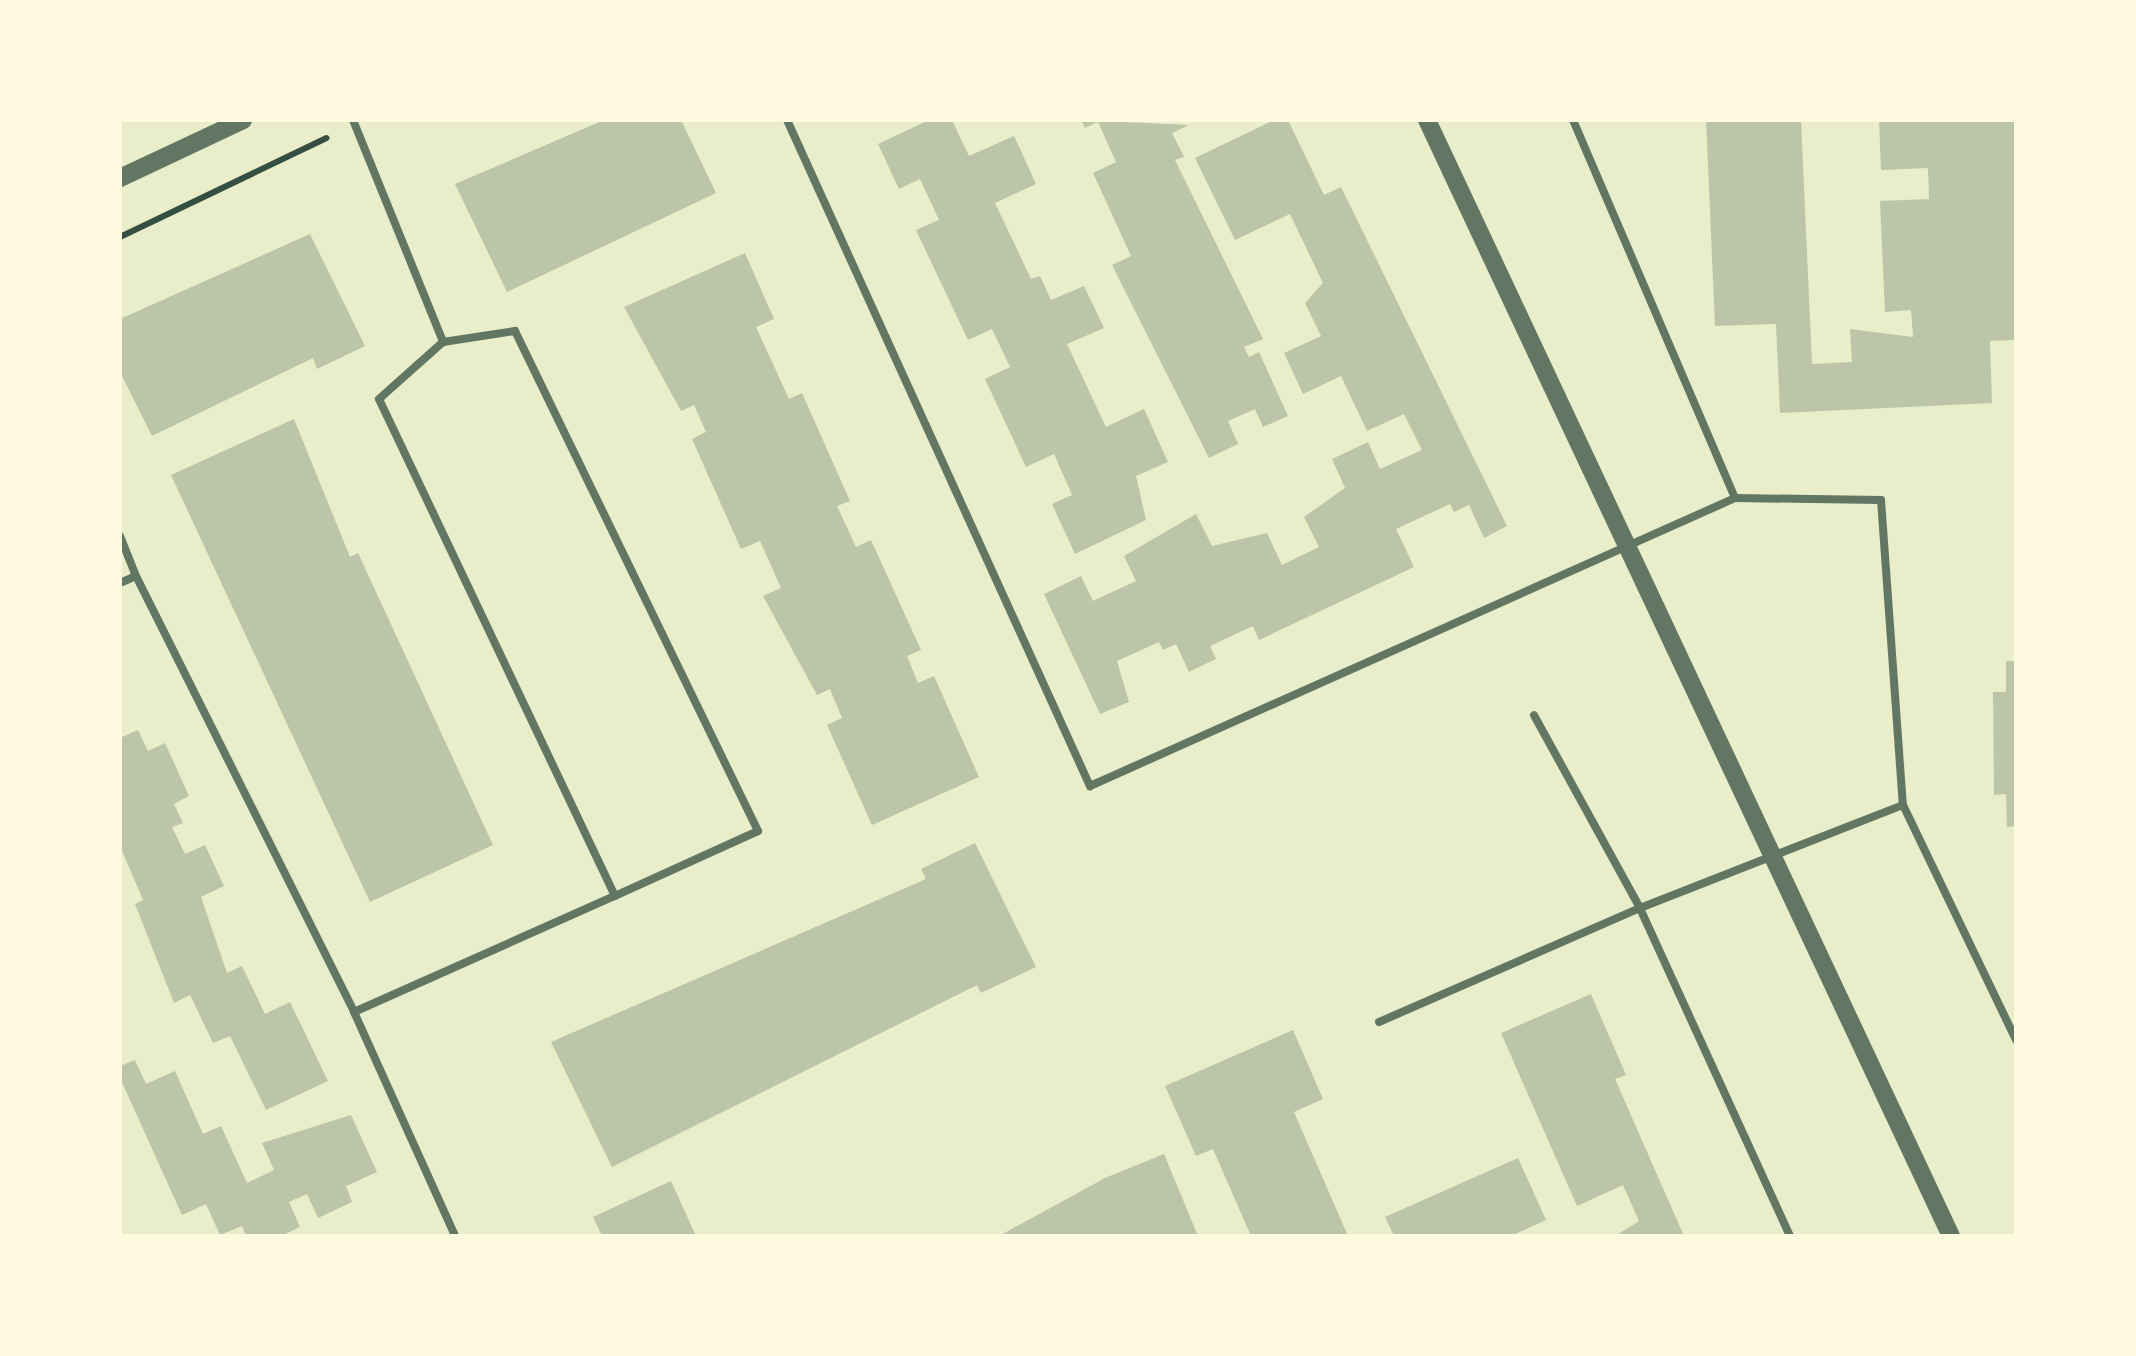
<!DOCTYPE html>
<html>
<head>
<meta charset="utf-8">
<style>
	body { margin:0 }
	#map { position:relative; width:2136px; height:1356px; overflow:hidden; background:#e9edc9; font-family:Merriweather,serif }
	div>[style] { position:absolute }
	.building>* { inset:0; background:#bcc5a7 }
	.path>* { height:6px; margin:-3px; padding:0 3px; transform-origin:3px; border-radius:3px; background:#344e41 }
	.service>* { height:8px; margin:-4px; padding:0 4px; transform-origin:4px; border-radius:4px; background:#617663 }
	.tertiary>* { height:18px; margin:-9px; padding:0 9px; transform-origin:9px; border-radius:9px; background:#617663 }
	span { translate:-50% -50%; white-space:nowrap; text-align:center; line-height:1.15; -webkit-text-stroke:8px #fefae0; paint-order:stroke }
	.frame { position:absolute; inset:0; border:122px solid #fefae0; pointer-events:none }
</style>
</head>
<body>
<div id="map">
	<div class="building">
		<i style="clip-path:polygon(604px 120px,681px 120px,716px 193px,507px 292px,455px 184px)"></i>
		<i style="clip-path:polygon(929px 120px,952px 120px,969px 156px,1014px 136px,1036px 184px,995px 203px,1031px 279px,1040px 276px,1051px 300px,1084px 286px,1104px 328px,1067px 344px,1106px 427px,1144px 409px,1168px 462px,1136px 476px,1146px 520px,1075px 554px,1052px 504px,1072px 495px,1054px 454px,1026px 467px,985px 379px,1010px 367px,992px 329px,968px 340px,916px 230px,939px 220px,920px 179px,899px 189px,878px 144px)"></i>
		<i style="clip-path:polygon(1081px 120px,1189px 125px,1172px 133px,1184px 157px,1175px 160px,1263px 339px,1244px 347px,1249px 357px,1259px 352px,1288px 416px,1263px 427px,1255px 409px,1228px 421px,1238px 444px,1209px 458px,1112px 265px,1131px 256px,1093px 173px,1116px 162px,1098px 122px,1085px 128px)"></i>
		<i style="clip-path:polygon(1274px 120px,1288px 120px,1324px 195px,1341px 187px,1507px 526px,1484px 538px,1469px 505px,1454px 512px,1450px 504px,1396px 529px,1414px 567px,1259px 640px,1253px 626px,1210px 646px,1216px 659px,1189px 672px,1176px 644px,1163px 650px,1159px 642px,1117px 661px,1129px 702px,1100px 714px,1044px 594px,1081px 576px,1093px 601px,1136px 581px,1124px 556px,1196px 514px,1212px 546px,1267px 533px,1282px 565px,1319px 547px,1304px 517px,1345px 488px,1332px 459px,1368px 442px,1380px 469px,1422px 450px,1404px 414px,1367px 431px,1341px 376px,1303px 394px,1284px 353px,1321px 336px,1305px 303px,1323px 283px,1290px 214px,1235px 240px,1195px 158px)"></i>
		<i style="clip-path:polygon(1706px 120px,1801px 120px,1812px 364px,1852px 362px,1850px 329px,1913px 337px,1911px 310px,1885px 312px,1880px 201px,1929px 199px,1928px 168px,1881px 170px,1879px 120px,2016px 120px,2016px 340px,1990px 341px,1992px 403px,1780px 413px,1776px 324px,1715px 326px)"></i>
		<i style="clip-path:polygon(310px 234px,365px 346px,317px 369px,313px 358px,152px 436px,120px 372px,120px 319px)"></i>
		<i style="clip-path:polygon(745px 253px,774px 319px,756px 327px,789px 399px,802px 393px,850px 501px,837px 506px,856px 547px,871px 540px,921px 650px,907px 656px,918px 683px,934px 676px,979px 777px,872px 825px,827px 725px,842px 718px,830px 689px,817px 695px,763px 596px,781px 588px,760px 541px,741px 549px,692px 439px,706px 432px,694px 405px,681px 411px,624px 307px)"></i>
		<i style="clip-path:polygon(294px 419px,350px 557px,358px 553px,493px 845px,370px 902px,171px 475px)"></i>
		<i style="clip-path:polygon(2006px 661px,2016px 661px,2016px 826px,2007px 827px,2006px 794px,1994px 795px,1993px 692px,2006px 692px)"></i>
		<i style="clip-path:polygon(138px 730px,148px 751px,165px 743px,189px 796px,174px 804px,183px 823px,172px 827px,185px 854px,205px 845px,224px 886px,201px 897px,227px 973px,242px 966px,265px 1014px,290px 1002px,328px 1081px,266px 1110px,230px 1036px,213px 1043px,190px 995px,174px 1003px,135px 904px,143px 900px,120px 846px,120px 738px)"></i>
		<i style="clip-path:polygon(975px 843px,1036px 967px,981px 993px,977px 985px,612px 1167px,551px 1042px,926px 879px,921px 869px)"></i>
		<i style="clip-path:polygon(1591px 994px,1626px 1075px,1615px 1079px,1684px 1236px,1615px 1236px,1639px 1221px,1623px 1185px,1577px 1206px,1501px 1033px)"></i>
		<i style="clip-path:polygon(1293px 1030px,1323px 1099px,1294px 1112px,1348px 1236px,1251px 1236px,1213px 1149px,1196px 1156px,1165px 1086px)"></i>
		<i style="clip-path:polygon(135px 1060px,146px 1084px,175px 1071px,203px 1134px,221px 1126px,247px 1183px,274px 1170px,262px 1143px,351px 1115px,377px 1172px,346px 1186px,352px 1202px,318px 1218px,307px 1194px,289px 1202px,300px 1227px,281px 1236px,246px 1236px,242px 1226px,220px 1235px,206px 1204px,182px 1215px,120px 1078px,120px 1066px)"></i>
		<i style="clip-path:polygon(1164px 1154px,1198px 1236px,999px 1236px,1105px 1178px)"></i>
		<i style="clip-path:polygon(1518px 1158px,1546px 1220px,1511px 1236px,1394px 1236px,1385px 1217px)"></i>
		<i style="clip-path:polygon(671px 1181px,696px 1236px,602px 1236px,593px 1217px)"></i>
	</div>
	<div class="path">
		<i style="left:120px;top:237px;width:229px;rotate:-25.6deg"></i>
	</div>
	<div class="service">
		<i style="left:353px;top:120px;width:240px;rotate:67.9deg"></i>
		<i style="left:787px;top:120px;width:732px;rotate:65.54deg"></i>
		<i style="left:1090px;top:786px;width:706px;rotate:-24.06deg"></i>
		<i style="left:1735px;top:498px;width:146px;rotate:0.8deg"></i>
		<i style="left:1881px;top:500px;width:306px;rotate:85.9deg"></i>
		<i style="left:1903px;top:805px;width:261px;rotate:64.3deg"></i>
		<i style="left:1573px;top:120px;width:411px;rotate:66.8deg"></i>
		<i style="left:515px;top:331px;width:556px;rotate:64.08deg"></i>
		<i style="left:758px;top:831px;width:157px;rotate:155.6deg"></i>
		<i style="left:615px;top:896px;width:550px;rotate:-115.4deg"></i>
		<i style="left:379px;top:399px;width:86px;rotate:-41.7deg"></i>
		<i style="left:443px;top:342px;width:73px;rotate:-8.7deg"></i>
		<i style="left:120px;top:536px;width:43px;rotate:68.2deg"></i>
		<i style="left:120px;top:583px;width:17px;rotate:-24deg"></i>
		<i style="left:136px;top:576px;width:487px;rotate:63.4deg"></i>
		<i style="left:354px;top:1012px;width:286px;rotate:-24deg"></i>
		<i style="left:354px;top:1012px;width:246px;rotate:65.7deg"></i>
		<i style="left:1379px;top:1022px;width:285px;rotate:-23.6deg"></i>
		<i style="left:1640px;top:908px;width:220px;rotate:-118.8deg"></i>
		<i style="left:1790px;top:1236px;width:361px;rotate:-114.6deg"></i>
		<i style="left:1640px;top:908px;width:282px;rotate:-21.4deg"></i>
	</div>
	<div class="tertiary">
		<i style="left:1427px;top:120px;width:1233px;rotate:64.85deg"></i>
		<i style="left:120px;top:178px;width:136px;rotate:-25.2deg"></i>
	</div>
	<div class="frame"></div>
</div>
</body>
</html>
